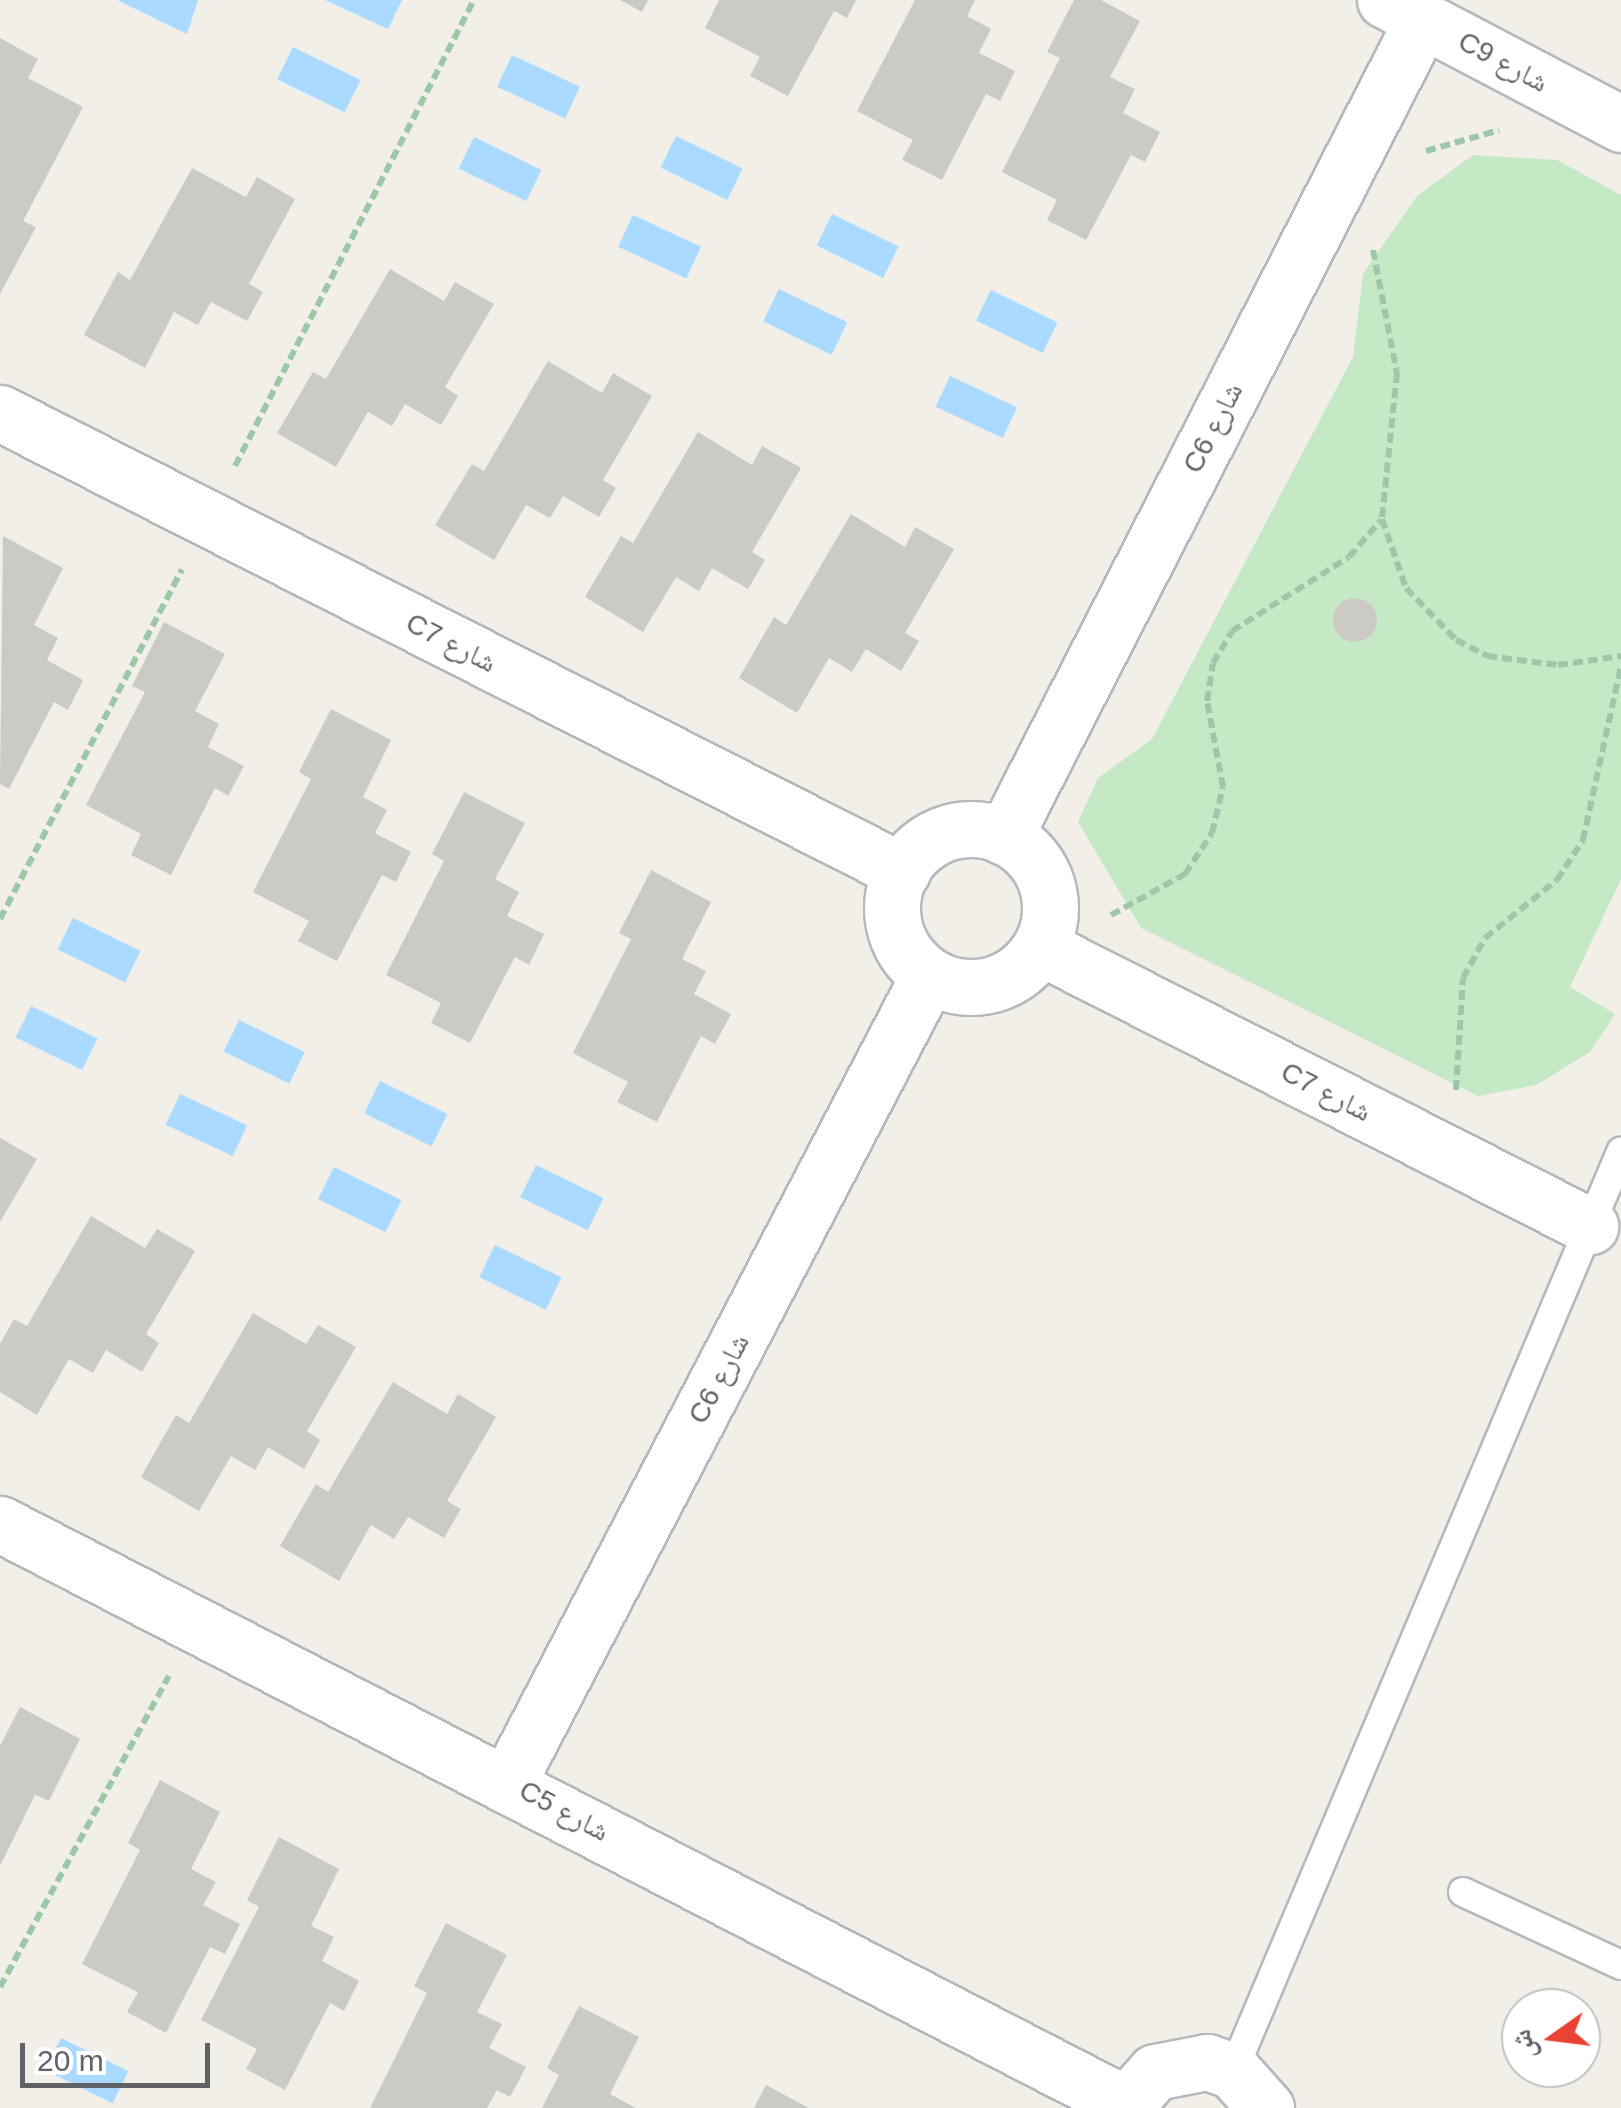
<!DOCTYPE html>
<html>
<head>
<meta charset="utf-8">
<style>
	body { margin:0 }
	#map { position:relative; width:1621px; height:2108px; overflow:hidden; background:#f1efe8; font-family:Arial,"Noto Naskh Arabic",sans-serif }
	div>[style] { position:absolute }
	.green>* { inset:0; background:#c5e8c5 }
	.water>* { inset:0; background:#aadaff; transform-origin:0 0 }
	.building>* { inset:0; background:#cccac5 }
	.round { border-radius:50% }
	.path>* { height:6px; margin-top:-3px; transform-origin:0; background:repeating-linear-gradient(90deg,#9cc7a9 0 10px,transparent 0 15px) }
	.roads { filter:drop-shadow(2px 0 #b5b8bc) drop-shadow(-2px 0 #b5b8bc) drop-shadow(0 2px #b5b8bc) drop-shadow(0 -2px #b5b8bc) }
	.service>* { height:28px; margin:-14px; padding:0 14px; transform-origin:14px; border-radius:14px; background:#fff }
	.minor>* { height:55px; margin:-27.5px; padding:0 27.5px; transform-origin:27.5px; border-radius:27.5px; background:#fff }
	.minor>.ring { margin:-27.5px; padding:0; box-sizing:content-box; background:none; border:55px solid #fff; border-radius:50% }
	span { translate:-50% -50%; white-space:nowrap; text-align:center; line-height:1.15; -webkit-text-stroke:10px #fff; paint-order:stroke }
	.street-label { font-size:28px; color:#5f6368 }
	.north { position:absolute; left:1501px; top:1988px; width:100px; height:100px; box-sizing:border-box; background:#fff; border:2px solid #bfc1c3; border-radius:50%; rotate:256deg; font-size:28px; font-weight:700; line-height:40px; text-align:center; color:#5f6368 }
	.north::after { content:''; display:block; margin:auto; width:35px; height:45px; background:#ea4335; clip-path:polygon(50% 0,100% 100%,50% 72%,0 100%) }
	.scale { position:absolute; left:20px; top:2043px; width:190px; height:45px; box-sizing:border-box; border:5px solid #5f6368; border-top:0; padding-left:12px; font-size:30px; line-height:35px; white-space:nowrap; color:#5f6368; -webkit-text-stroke:8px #fff; paint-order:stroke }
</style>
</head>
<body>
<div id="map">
	<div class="green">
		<i style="clip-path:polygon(1473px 155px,1557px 160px,1621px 195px,1621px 879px,1570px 987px,1615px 1014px,1590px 1052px,1536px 1085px,1478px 1096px,1141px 928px,1078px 822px,1098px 778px,1152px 739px,1353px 357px,1363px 274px,1417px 196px)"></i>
	</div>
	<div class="water">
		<i style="clip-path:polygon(198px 0,187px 34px,119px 1px,119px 0)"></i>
		<i style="clip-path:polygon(325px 0,402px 0,388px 29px)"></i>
		<i style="left:293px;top:47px;width:75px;height:36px;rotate:26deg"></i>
		<i style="left:512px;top:55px;width:75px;height:35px;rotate:25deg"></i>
		<i style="left:676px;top:136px;width:74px;height:35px;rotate:26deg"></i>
		<i style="left:474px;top:137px;width:75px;height:35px;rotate:26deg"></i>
		<i style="left:832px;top:214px;width:74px;height:35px;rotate:26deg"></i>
		<i style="left:633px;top:215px;width:75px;height:35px;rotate:25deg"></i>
		<i style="left:779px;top:289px;width:76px;height:36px;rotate:26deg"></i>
		<i style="left:991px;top:290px;width:74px;height:34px;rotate:26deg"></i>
		<i style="left:950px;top:376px;width:74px;height:34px;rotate:25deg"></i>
		<i style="left:73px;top:918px;width:75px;height:35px;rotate:26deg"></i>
		<i style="left:31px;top:1006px;width:74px;height:35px;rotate:26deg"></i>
		<i style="left:239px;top:1020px;width:73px;height:35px;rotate:26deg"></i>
		<i style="left:380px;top:1081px;width:75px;height:36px;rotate:26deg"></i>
		<i style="left:180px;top:1094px;width:74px;height:34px;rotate:25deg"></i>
		<i style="left:536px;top:1165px;width:75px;height:36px;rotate:26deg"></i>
		<i style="left:334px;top:1167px;width:75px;height:36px;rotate:26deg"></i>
		<i style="left:495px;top:1245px;width:74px;height:36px;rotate:26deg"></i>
		<i style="left:61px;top:2038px;width:75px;height:36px;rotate:26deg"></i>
	</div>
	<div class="building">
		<i style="clip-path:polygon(620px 0,648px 0,642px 12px)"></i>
		<i style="clip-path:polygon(719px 0,856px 0,847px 18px,834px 11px,788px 96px,750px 76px,760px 57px,705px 28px)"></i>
		<i style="clip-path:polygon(915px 0,975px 0,967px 16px,991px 29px,979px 53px,1015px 71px,1000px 101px,986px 94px,942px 180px,902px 160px,913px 140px,857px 111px)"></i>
		<i style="clip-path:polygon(1074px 0,1101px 0,1140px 21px,1110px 77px,1135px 89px,1123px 113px,1160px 132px,1145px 162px,1131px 155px,1086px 240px,1047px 220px,1057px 200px,1002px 172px,1060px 58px,1047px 52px)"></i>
		<i style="clip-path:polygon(0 38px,38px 59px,28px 78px,83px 107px,23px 221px,36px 227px,0 294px)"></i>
		<i style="clip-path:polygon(192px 168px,246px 197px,257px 177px,295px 199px,249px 284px,263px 292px,247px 321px,211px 302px,198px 325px,174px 312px,145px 368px,84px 335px,118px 272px,130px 280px)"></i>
		<i style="clip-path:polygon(390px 269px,444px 301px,455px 282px,494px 304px,445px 387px,458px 396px,441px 425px,405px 404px,392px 426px,368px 412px,336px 467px,277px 433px,313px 372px,326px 379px)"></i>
		<i style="clip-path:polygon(548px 361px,602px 393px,613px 373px,652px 396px,603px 480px,616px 488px,599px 517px,563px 496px,550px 518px,526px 505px,494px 560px,435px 525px,472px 464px,484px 471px)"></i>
		<i style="clip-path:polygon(698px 432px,752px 465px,762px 446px,801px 468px,752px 552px,765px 560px,748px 589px,712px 568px,699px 591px,676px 577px,643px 632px,585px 597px,621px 536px,633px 543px)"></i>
		<i style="clip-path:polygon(851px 514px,905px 547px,915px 527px,954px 549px,905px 633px,919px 641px,901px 671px,866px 649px,852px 672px,829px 658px,797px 713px,739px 678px,774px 617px,786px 625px)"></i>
		<i style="clip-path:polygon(3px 536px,63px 568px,34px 625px,58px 638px,47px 660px,83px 680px,68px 710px,54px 702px,9px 789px,0 784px)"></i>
		<i class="round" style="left:1333px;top:598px;width:44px;height:44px"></i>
		<i style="clip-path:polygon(164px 622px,225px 654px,195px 711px,219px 724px,208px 747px,244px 766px,228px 796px,215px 788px,171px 875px,131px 855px,141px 834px,86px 805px,145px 692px,132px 686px)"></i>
		<i style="clip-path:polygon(331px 709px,391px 740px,363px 797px,387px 810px,375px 833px,411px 852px,396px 882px,382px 875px,337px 961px,298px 941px,309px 921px,253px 892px,311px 779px,299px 772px)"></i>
		<i style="clip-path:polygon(464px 792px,525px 823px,495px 879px,519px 892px,507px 916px,544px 934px,529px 965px,515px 957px,470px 1043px,431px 1023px,441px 1003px,386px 975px,444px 861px,432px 854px)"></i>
		<i style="clip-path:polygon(651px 870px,711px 902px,682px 959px,706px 971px,694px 994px,731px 1014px,715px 1044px,701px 1036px,657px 1122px,617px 1102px,628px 1082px,573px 1053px,631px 939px,619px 933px)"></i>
		<i style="clip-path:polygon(0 1138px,37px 1159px,0 1222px)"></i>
		<i style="clip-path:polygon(91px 1216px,145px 1248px,157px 1229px,195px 1251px,146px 1334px,159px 1343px,142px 1372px,106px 1350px,93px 1373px,69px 1359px,37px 1415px,0 1392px,0 1344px,14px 1319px,27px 1326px)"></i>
		<i style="clip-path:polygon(253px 1313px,306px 1344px,318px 1325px,356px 1347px,307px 1431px,320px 1440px,304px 1469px,268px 1447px,255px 1470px,231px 1456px,199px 1511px,141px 1477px,176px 1415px,189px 1423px)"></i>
		<i style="clip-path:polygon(393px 1382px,447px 1414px,458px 1394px,496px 1417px,447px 1501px,461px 1509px,444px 1538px,408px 1517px,394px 1539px,371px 1525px,339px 1581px,280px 1546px,316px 1484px,328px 1492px)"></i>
		<i style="clip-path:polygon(20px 1707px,80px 1739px,49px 1801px,35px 1795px,0 1866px,0 1746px)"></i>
		<i style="clip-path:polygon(160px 1780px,220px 1812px,191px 1869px,216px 1882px,203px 1905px,240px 1924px,225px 1954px,210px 1947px,166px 2033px,127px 2012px,138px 1992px,82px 1964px,140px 1850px,128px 1843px)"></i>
		<i style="clip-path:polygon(279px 1837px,339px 1869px,311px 1926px,334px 1937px,322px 1961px,359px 1981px,344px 2011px,330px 2003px,285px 2090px,246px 2069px,257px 2049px,201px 2020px,259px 1907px,247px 1900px)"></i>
		<i style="clip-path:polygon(446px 1923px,507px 1955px,477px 2012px,502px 2024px,489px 2048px,526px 2067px,510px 2097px,497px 2090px,487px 2108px,370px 2108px,427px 1993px,414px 1986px)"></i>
		<i style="clip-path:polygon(579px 2006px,639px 2037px,610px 2094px,636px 2108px,542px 2108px,559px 2075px,547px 2068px)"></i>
		<i style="clip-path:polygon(766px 2085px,809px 2108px,754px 2108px)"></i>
	</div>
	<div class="path">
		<i style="left:1426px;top:151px;width:76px;rotate:-16deg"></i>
		<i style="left:1373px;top:250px;width:125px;rotate:79deg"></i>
		<i style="left:1397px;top:373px;width:147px;rotate:95.9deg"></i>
		<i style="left:1382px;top:519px;width:73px;rotate:70.8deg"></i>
		<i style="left:1406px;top:588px;width:72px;rotate:46.1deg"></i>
		<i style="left:1456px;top:640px;width:35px;rotate:27deg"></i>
		<i style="left:1487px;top:656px;width:72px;rotate:7.2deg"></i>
		<i style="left:1558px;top:665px;width:64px;rotate:-8.1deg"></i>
		<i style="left:235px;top:466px;width:524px;rotate:-62.85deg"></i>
		<i style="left:1111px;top:915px;width:85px;rotate:-29deg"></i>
		<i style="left:1185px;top:874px;width:49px;rotate:-56.6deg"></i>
		<i style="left:1212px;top:833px;width:47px;rotate:-76.6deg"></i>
		<i style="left:1223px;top:787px;width:87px;rotate:-100.5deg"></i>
		<i style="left:1207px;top:701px;width:38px;rotate:-81deg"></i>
		<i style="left:1213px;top:663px;width:37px;rotate:-59deg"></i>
		<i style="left:1232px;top:631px;width:138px;rotate:-32.3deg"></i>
		<i style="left:1349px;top:557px;width:49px;rotate:-49.1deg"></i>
		<i style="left:0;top:919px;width:394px;rotate:-62.5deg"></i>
		<i style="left:1456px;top:1090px;width:112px;rotate:-86.4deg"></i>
		<i style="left:1463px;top:978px;width:46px;rotate:-61.2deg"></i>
		<i style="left:1485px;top:938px;width:92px;rotate:-38.9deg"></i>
		<i style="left:1557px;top:880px;width:48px;rotate:-57deg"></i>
		<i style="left:1583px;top:840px;width:179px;rotate:-77.7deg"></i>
		<i style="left:0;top:1987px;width:354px;rotate:-61.5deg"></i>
	</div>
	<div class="roads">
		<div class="service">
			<i style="left:1463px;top:1892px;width:174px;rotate:24.8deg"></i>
			<i style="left:1233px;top:2071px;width:998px;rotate:-67.11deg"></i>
		</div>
		<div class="minor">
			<i style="left:1385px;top:0;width:267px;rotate:27.7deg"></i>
			<i style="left:0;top:413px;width:1012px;rotate:26.92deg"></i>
			<i class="ring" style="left:892px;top:829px;width:103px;height:103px"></i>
			<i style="left:1004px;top:837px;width:919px;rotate:-62.88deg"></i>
			<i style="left:1040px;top:947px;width:617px;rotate:26.9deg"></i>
			<i style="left:0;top:1524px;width:1266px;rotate:27.27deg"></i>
			<i style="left:508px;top:1782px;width:910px;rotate:-62.45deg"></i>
			<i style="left:1123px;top:2108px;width:48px;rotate:-48.4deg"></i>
			<i style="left:1155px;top:2072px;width:53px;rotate:-10.9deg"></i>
			<i style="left:1207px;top:2062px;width:28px;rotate:19deg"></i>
			<i style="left:1233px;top:2071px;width:50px;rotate:48.3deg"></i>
		</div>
	</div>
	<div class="street-label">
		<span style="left:1503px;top:62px;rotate:28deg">C9 شارع</span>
		<span style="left:1213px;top:428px;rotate:-63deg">C6 شارع</span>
		<span style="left:451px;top:643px;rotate:27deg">C7 شارع</span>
		<span style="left:1326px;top:1092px;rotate:27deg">C7 شارع</span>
		<span style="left:719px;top:1379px;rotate:-62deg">C6 شارع</span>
		<span style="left:564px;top:1811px;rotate:28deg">C5 شارع</span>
	</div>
	<div class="north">ش</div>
	<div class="scale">20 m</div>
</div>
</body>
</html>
